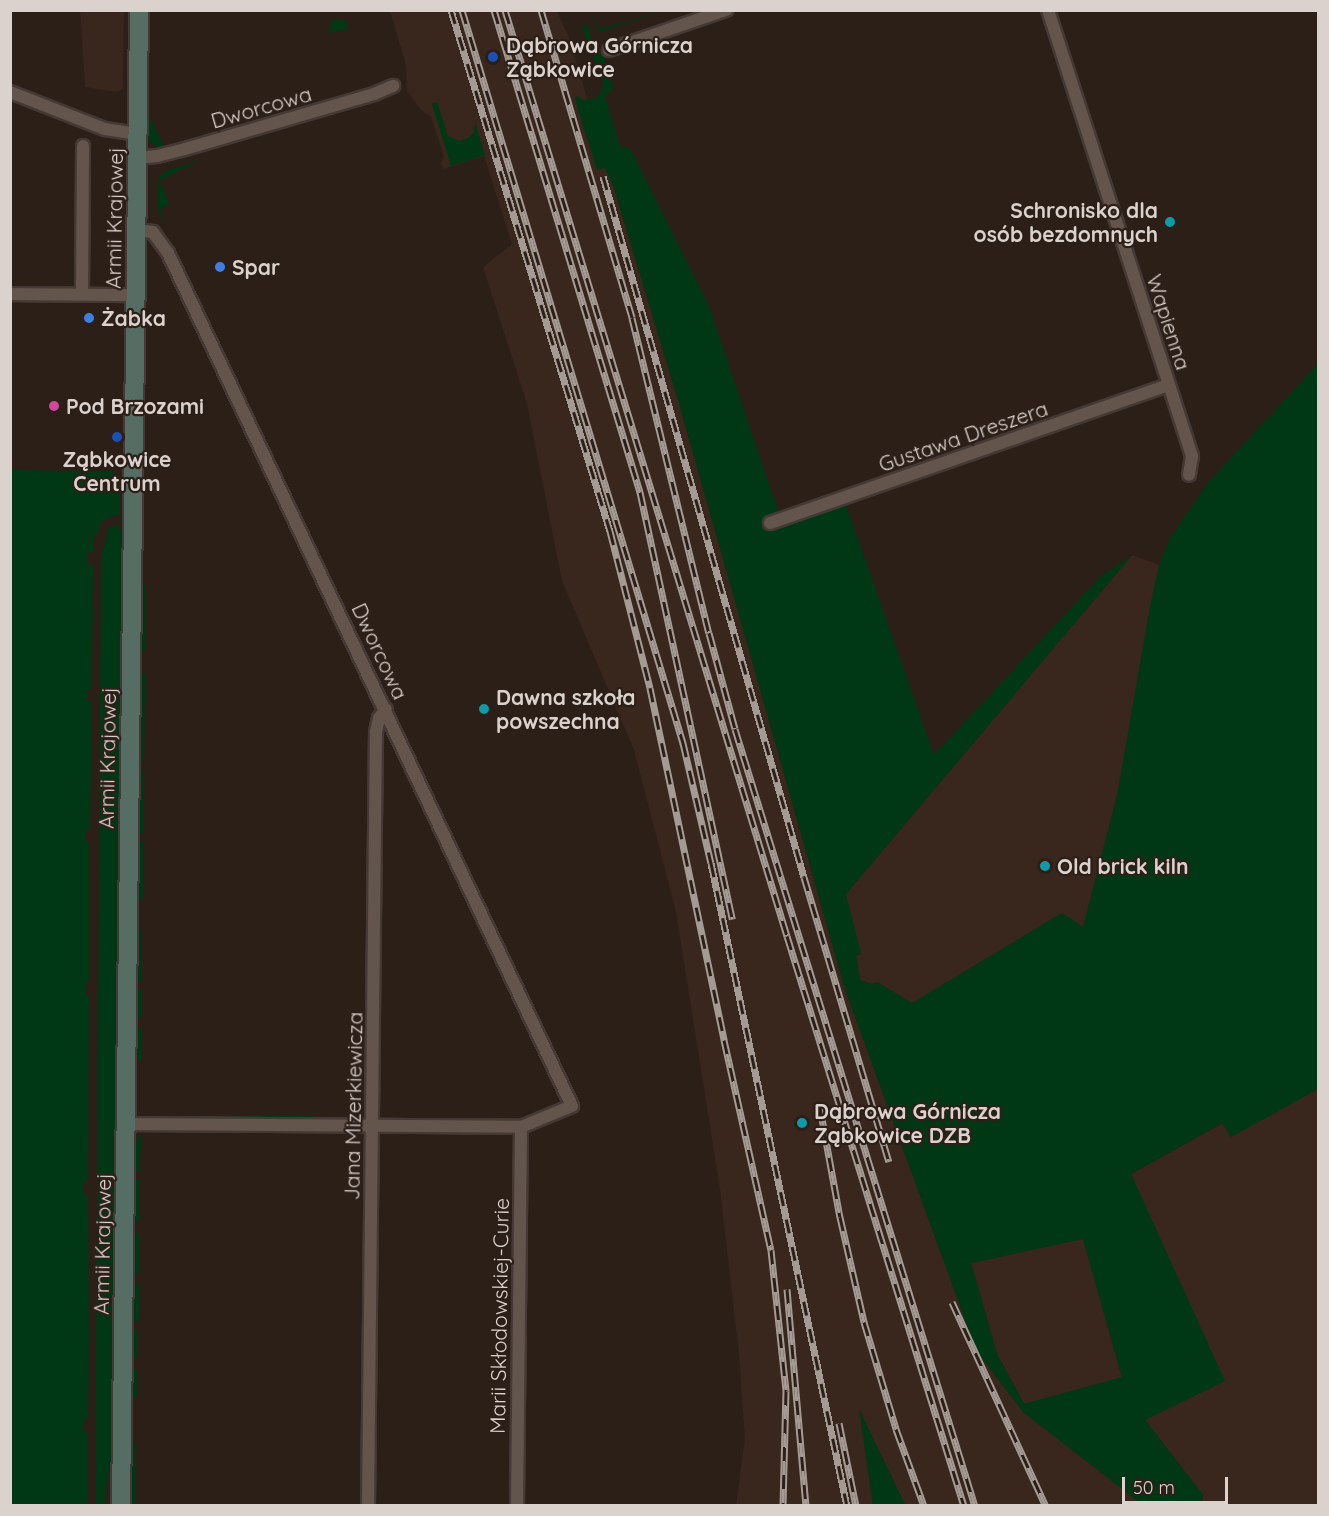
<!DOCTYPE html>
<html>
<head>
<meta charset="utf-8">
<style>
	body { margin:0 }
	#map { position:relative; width:1329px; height:1516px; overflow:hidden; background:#2c1f18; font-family:Quicksand,sans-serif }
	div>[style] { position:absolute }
	.built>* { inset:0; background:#39261d }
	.green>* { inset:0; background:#003816; transform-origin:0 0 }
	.roads { filter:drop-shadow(2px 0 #443934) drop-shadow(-2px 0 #443934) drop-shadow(0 2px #443934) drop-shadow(0 -2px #443934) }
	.street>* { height:12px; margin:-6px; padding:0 6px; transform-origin:6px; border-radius:6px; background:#63544c }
	.secondary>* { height:18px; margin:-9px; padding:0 9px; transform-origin:9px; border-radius:9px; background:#566d64 }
	.rail>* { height:7px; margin-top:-3.5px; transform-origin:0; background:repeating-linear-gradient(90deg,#2c1f18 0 14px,#a59b95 0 28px); box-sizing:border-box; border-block:2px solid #a59b95 }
	.dots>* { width:16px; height:16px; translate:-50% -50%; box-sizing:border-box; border:3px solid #2c1f18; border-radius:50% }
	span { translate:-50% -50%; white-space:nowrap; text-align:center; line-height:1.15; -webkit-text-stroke:4.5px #2c1f18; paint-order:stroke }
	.poi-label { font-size:21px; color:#dbd2cd; font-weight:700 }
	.left { translate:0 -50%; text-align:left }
	.right { translate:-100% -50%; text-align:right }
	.street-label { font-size:21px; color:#dbd2cd }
	.frame { position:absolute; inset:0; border:12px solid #dbd2cd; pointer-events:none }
	.scale { position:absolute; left:1122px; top:1477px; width:106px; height:27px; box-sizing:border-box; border:3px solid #dbd2cd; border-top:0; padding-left:8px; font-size:18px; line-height:21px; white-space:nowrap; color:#dbd2cd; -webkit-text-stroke:4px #2c1f18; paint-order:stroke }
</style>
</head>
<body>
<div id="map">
	<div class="built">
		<i style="clip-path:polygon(556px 10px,568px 35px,678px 400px,845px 989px,976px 1350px,1023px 1412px,1143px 1505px,905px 1505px,860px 1411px,873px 1505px,736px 1505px,745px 1438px,739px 1355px,720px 1189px,676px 912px,634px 750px,562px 581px,527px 404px,483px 267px,512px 244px,484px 156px,443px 169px,441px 163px,444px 156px,431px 117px,421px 110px,407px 91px,406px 65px,390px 11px)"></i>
		<i style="clip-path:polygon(80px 11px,124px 11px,123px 89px,117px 92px,85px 87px)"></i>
		<i style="clip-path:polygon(1132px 555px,1159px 565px,1117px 796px,1083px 927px,1062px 913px,912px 1003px,877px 982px,872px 984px,860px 980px,846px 894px)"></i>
		<i style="clip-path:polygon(1318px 1089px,1318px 1505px,1201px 1505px,1203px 1495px,1145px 1420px,1131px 1174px,1223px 1123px,1231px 1136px)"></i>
		<i style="clip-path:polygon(1083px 1238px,1122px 1378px,1024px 1404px,997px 1354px,971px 1263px)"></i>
	</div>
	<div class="green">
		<i style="clip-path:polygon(590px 11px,599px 29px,662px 11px,598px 32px)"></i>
		<i style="clip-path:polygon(339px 19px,345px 21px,349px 28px,330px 33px,331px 21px)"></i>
		<i style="clip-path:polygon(evenodd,586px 22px,595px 48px,605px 59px,613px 85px,612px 91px,605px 95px,620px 148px,628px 148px,632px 152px,709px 306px,783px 526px,846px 505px,934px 755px,1101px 576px,1132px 555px,846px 894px,861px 954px,856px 956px,860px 980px,872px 984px,877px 982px,912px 1003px,1062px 913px,1083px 927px,1117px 796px,1150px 606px,1159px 565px,1170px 538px,1210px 480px,1318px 364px,1318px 1089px,1231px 1137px,1222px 1123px,1131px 1174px,1225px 1381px,1145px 1420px,1203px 1495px,1201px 1505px,1143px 1505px,1023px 1412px,976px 1350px,845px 989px,678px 400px,614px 188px,605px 168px,597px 170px,576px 103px,575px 95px,583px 100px,592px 100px,599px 95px,603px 87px,602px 78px,582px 29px,586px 22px,1083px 1239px,1122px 1377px,1024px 1404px,997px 1354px,971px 1263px,1083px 1239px)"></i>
		<i style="clip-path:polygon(146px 101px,148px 114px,165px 148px,155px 146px,147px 139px)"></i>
		<i style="clip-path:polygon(437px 102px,448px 136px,459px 141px,468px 138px,474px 132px,475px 123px,485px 155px,451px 166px,432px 104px)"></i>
		<i style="clip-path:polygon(200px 160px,159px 181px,169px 204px,160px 209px,165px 226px,158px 211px,158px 181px,160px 176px,166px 171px)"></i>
		<i style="clip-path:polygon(11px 470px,113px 472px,114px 481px,118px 480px,120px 496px,120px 514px,107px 518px,100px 524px,97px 536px,93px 536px,93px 552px,88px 552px,88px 565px,93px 565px,92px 689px,87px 689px,87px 701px,92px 702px,90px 830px,86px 830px,86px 842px,90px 843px,89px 982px,85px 982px,85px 995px,89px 996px,88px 1182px,84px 1182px,84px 1194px,88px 1195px,89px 1339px,88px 1420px,84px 1420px,84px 1432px,88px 1432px,87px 1505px,11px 1505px)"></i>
		<i style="clip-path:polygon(119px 524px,119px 529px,125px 529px,114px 1470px,109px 1470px,104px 1505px,95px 1506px,101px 547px,105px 546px,108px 528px)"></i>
		<i style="clip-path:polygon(139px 584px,146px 584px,145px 652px,139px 652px)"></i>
		<i style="clip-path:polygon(138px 674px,145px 674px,144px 760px,142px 761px,137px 760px)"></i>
		<i style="left:137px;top:769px;width:7px;height:65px"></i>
		<i style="clip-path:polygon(137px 842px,143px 842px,143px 899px,136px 899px)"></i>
		<i style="clip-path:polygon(135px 930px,141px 930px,142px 981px,135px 982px)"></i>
		<i style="left:135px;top:989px;width:7px;height:28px"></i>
		<i style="left:134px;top:1027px;width:7px;height:33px"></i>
		<i style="left:191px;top:1115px;width:122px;height:3px"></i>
		<i style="left:150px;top:1130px;width:93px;height:2px;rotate:1deg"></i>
		<i style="clip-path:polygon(141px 1134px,140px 1171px,133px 1171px,133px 1147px)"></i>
		<i style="left:133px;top:1180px;width:7px;height:41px"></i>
		<i style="left:132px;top:1234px;width:7px;height:39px"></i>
		<i style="left:131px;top:1283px;width:8px;height:38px"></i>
		<i style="left:131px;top:1329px;width:7px;height:28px"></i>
		<i style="clip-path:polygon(131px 1369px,137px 1369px,137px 1398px,130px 1398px)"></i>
		<i style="clip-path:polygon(859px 1409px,905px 1505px,873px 1505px)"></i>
		<i style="clip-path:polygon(130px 1442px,136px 1442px,136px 1505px,129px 1505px)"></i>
	</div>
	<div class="roads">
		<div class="street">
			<i style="left:1048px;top:10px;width:469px;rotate:72.1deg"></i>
			<i style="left:1192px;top:456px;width:19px;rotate:99deg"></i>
			<i style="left:609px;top:50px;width:124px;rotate:-18.9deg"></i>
			<i style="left:10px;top:92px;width:102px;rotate:21.3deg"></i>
			<i style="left:105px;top:129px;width:33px;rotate:9deg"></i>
			<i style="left:137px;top:158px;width:20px;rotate:-6deg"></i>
			<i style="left:157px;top:156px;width:29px;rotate:-14deg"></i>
			<i style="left:185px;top:149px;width:197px;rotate:-16.2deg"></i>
			<i style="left:374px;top:94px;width:21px;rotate:-23deg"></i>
			<i style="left:10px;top:294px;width:125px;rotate:0.5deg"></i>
			<i style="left:82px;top:294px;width:148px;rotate:-89.6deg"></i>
			<i style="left:770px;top:523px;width:422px;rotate:-19.1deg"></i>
			<i style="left:126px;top:1124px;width:395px;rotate:0.4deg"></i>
			<i style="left:521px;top:1127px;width:55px;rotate:-22.4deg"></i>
			<i style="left:572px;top:1106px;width:944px;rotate:-115.34deg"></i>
			<i style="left:168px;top:253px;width:26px;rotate:-126deg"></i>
			<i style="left:153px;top:232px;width:17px;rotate:-173deg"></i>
			<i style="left:368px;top:1506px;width:774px;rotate:-89.41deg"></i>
			<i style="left:376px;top:732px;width:14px;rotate:-78deg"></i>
			<i style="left:379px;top:718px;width:11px;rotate:-52deg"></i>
			<i style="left:517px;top:1506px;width:379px;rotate:-89.4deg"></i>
		</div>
		<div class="secondary">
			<i style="left:121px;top:1506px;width:1496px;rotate:-89.31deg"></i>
		</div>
	</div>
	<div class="rail">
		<i style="left:451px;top:10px;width:545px;rotate:73.03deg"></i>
		<i style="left:610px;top:531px;width:162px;rotate:75.7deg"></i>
		<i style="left:650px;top:688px;width:360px;rotate:78.1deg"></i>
		<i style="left:724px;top:1040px;width:215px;rotate:77.4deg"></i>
		<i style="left:771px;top:1250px;width:142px;rotate:83.9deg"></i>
		<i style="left:786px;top:1391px;width:115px;rotate:91.5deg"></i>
		<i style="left:462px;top:10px;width:766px;rotate:73.22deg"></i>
		<i style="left:683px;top:743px;width:123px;rotate:76.9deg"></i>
		<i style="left:711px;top:863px;width:657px;rotate:78.06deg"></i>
		<i style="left:494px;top:10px;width:504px;rotate:73.15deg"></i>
		<i style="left:640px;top:492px;width:437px;rotate:77.8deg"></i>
		<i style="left:505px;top:10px;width:968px;rotate:73.06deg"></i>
		<i style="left:787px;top:936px;width:597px;rotate:72.75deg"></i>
		<i style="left:541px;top:10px;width:321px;rotate:73.5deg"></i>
		<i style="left:632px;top:318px;width:324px;rotate:76.3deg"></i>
		<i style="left:709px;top:633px;width:99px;rotate:74.8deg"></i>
		<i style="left:735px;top:729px;width:813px;rotate:72.84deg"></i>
		<i style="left:603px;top:176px;width:729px;rotate:74deg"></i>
		<i style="left:804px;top:877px;width:297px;rotate:73.4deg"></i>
		<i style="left:819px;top:1102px;width:117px;rotate:79.7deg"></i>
		<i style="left:840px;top:1217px;width:108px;rotate:77.1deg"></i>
		<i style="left:864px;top:1322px;width:112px;rotate:73.3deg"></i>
		<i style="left:896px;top:1429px;width:82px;rotate:70deg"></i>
		<i style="left:787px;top:1289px;width:218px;rotate:85deg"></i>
		<i style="left:952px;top:1302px;width:225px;rotate:65.3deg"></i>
		<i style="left:839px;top:1423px;width:85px;rotate:78.4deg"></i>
	</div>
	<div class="dots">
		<i style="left:493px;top:57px;background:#1a4fb4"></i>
		<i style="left:1170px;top:222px;background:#0f9aa8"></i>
		<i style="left:220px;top:267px;background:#3f7fe0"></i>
		<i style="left:89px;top:318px;background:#3f7fe0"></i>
		<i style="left:54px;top:406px;background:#d1479c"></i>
		<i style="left:117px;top:437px;background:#1a4fb4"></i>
		<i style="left:484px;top:709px;background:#0f9aa8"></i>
		<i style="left:1045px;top:866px;background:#0f9aa8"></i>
		<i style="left:802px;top:1123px;background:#0f9aa8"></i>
	</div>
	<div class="poi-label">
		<span class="left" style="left:506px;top:57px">Dąbrowa Górnicza<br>Ząbkowice</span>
		<span class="right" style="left:1158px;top:222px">Schronisko dla<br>osób bezdomnych</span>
		<span class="left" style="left:232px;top:267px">Spar</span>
		<span class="left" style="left:101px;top:318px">Żabka</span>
		<span class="left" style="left:66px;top:406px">Pod Brzozami</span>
		<span style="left:117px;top:471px">Ząbkowice<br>Centrum</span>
		<span class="left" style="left:496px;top:709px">Dawna szkoła<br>powszechna</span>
		<span class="left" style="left:1057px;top:866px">Old brick kiln</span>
		<span class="left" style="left:814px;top:1123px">Dąbrowa Górnicza<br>Ząbkowice DZB</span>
	</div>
	<div class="street-label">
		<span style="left:261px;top:107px;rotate:-16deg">Dworcowa</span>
		<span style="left:114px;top:218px;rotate:-89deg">Armii Krajowej</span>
		<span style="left:1169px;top:322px;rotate:72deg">Wapienna</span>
		<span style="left:963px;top:436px;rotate:-19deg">Gustawa Dreszera</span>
		<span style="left:380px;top:651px;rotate:65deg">Dworcowa</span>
		<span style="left:107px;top:758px;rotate:-89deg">Armii Krajowej</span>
		<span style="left:353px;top:1106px;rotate:-89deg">Jana Mizerkiewicza</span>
		<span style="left:102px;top:1244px;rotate:-89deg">Armii Krajowej</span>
		<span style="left:499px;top:1316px;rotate:-89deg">Marii Skłodowskiej-Curie</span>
	</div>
	<div class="frame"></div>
	<div class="scale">50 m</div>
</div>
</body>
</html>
